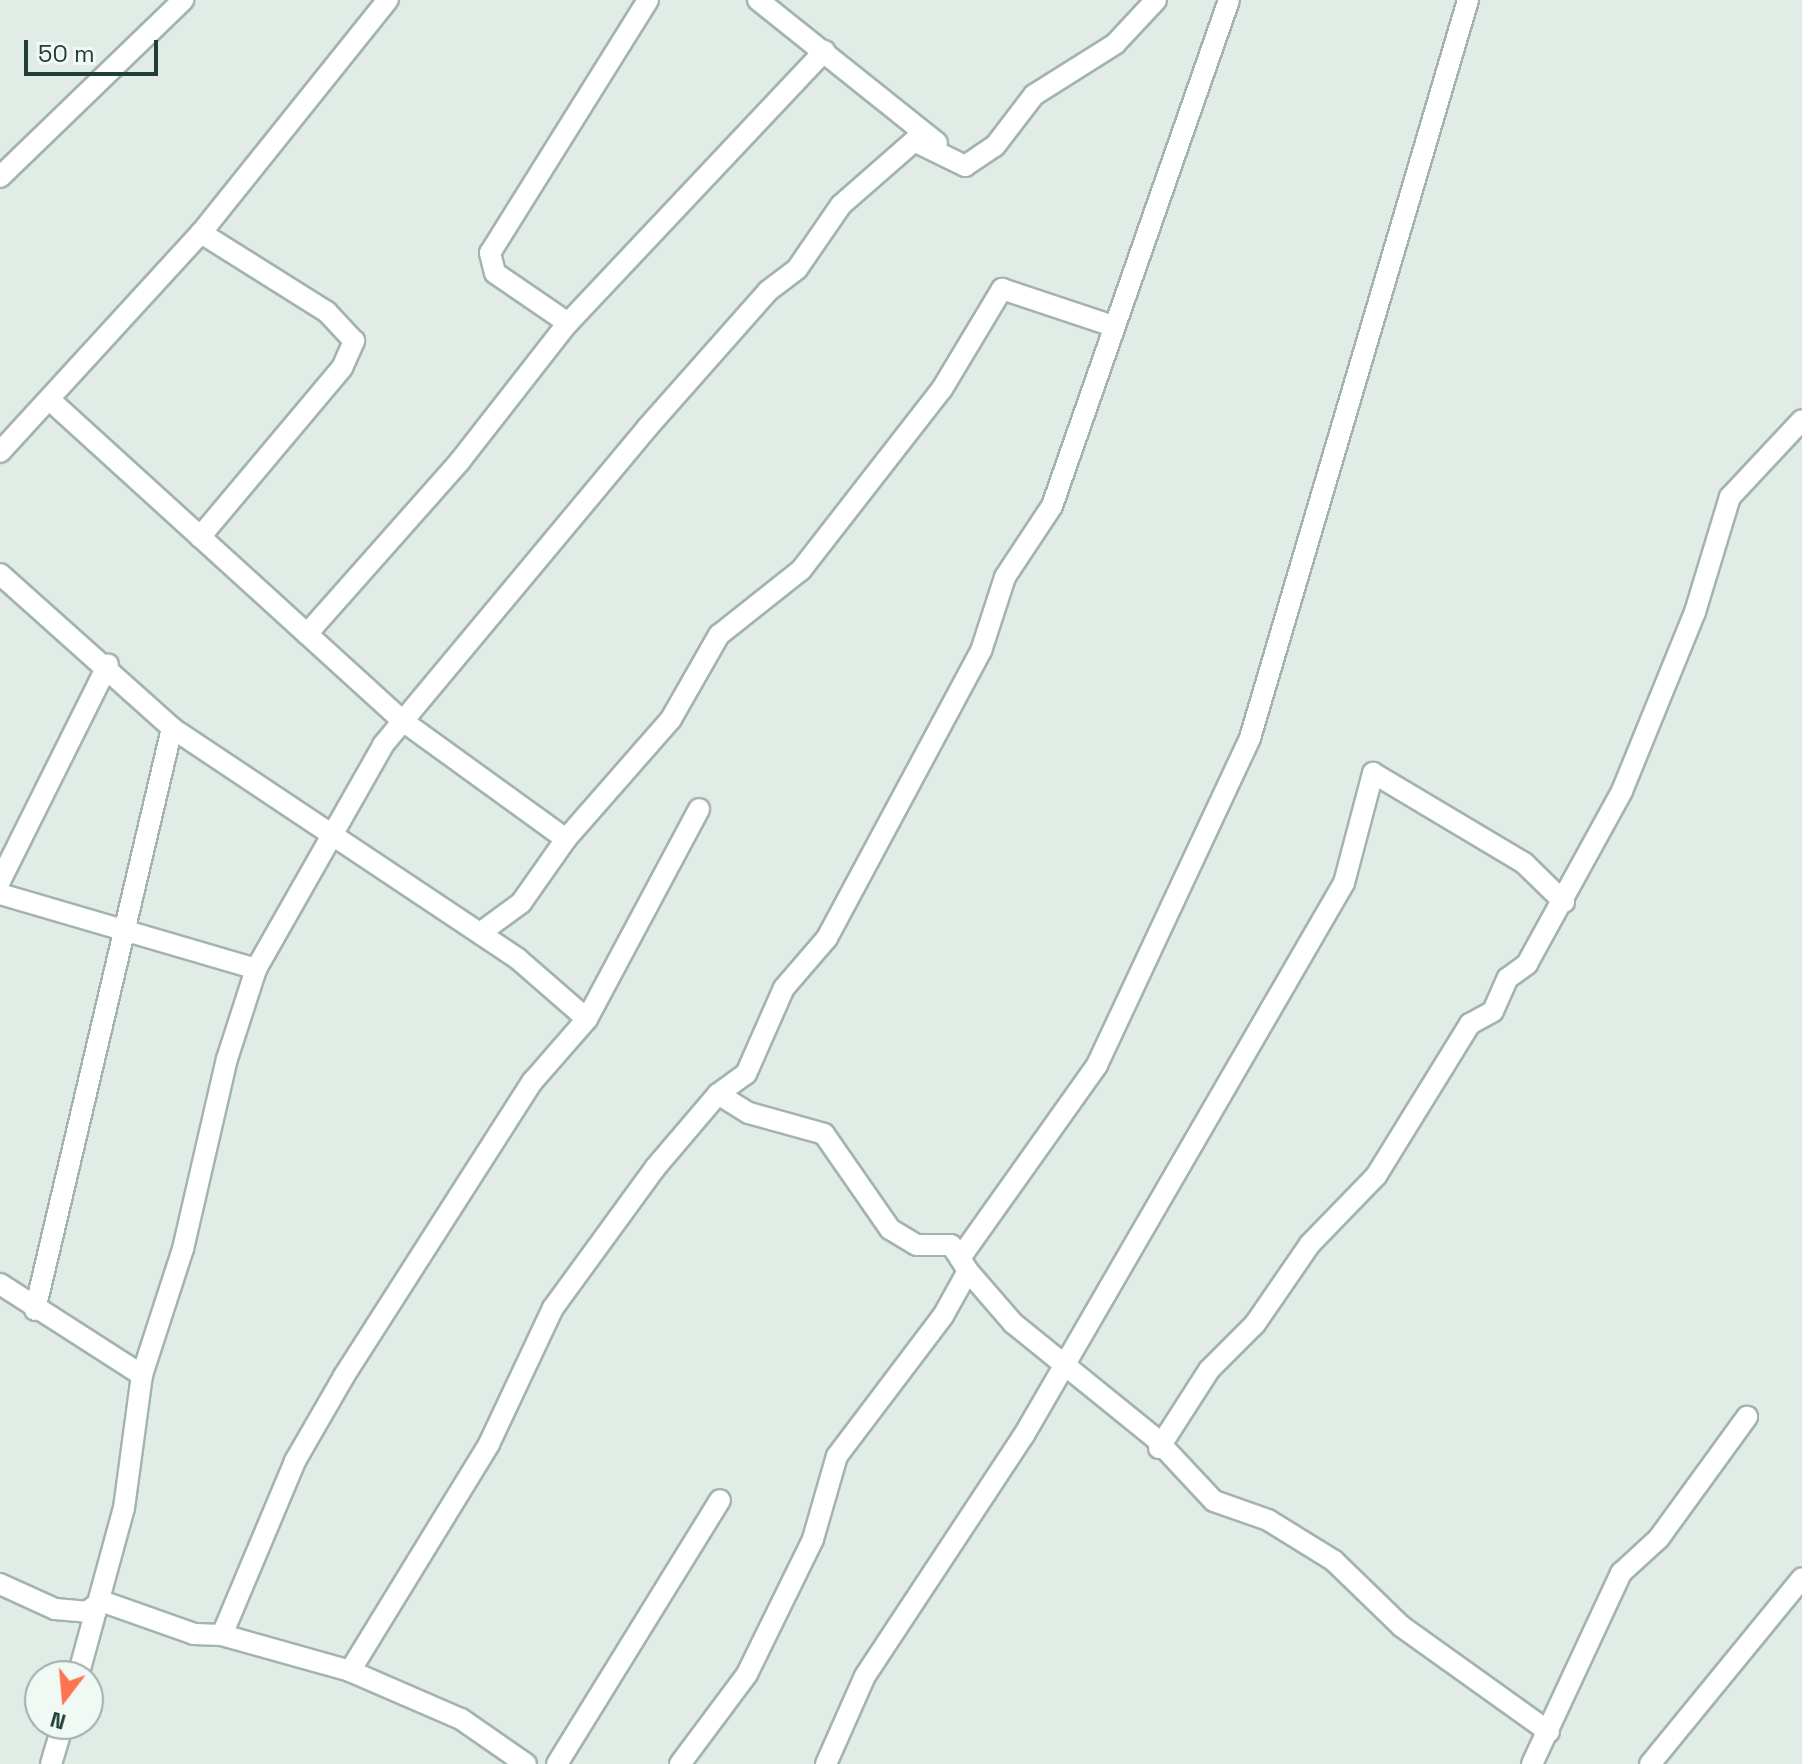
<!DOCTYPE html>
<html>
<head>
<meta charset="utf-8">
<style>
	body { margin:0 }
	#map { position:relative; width:1802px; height:1764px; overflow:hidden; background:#e1ece7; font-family:"Space Grotesk",sans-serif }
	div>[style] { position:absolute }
	.roads { filter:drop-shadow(2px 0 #a3b4ae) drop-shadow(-2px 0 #a3b4ae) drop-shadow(0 2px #a3b4ae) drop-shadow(0 -2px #a3b4ae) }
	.minor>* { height:20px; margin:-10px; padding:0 10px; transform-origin:10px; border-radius:10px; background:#fff }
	span { translate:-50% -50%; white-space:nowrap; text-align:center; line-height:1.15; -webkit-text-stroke:8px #f1f9f5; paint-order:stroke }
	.north { position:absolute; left:24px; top:1660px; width:80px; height:80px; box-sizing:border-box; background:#f1f9f5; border:2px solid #9daea8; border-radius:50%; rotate:196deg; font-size:22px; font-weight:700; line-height:32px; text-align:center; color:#203e35 }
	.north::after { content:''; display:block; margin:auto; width:28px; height:36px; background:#fc7550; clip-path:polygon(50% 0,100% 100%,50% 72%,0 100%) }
	.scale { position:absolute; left:24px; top:40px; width:134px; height:36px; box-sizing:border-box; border:4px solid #203e35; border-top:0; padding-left:10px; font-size:24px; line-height:28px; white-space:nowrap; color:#203e35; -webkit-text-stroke:6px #f1f9f5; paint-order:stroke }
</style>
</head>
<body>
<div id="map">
	<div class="roads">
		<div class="minor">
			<i style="left:758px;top:0;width:229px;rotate:38.6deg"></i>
			<i style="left:0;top:177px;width:255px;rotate:-44deg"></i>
			<i style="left:568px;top:323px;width:88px;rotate:-145.6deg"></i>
			<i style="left:495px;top:273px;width:21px;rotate:-104deg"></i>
			<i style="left:490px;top:253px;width:298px;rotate:-58deg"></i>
			<i style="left:51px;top:401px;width:472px;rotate:42.3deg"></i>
			<i style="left:400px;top:719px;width:205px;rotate:35.9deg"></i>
			<i style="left:0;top:452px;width:297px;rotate:-47.5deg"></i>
			<i style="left:201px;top:233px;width:299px;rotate:-51.3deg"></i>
			<i style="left:200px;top:537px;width:221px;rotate:-50deg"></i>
			<i style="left:342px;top:368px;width:30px;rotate:-66deg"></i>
			<i style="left:354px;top:341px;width:40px;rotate:-133deg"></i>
			<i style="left:327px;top:312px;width:149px;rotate:-147.9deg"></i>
			<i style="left:0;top:574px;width:231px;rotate:41.8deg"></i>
			<i style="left:172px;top:728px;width:416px;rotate:33.7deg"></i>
			<i style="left:518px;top:959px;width:91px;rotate:41deg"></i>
			<i style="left:307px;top:634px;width:231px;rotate:-48.5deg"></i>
			<i style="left:460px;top:461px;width:175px;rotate:-52deg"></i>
			<i style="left:568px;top:323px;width:374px;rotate:-46.7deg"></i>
			<i style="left:0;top:881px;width:242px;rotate:-63.5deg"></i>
			<i style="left:0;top:894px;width:267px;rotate:16.3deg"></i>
			<i style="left:480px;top:933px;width:51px;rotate:-36.2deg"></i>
			<i style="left:521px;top:903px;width:78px;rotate:-54.9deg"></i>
			<i style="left:566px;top:839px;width:159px;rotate:-48.8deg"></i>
			<i style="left:671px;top:719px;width:97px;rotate:-60.3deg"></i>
			<i style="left:719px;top:635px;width:105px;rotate:-38.4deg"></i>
			<i style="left:801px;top:570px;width:229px;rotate:-52.1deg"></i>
			<i style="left:942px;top:389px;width:117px;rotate:-59deg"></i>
			<i style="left:1002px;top:289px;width:117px;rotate:18.4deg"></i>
			<i style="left:718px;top:1094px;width:36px;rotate:32deg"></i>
			<i style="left:749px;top:1113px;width:78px;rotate:15.6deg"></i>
			<i style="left:824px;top:1134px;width:116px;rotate:55.2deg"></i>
			<i style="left:890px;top:1229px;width:31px;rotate:31deg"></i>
			<i style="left:917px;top:1245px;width:34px"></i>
			<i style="left:951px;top:1245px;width:16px;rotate:55deg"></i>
			<i style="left:968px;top:1271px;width:69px;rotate:49.1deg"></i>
			<i style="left:1013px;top:1323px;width:183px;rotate:39deg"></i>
			<i style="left:1155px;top:1438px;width:86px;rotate:46.9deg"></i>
			<i style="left:1214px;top:1501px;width:57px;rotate:19.4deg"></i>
			<i style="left:1268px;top:1520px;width:78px;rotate:31.8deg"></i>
			<i style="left:1334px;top:1561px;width:93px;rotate:44.1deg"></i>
			<i style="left:1401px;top:1626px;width:182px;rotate:35.6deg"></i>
			<i style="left:0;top:1284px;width:169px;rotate:32.7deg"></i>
			<i style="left:35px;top:1310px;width:598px;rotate:-76.75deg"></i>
			<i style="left:1159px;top:1448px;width:93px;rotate:-57.3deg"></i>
			<i style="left:1209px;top:1370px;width:65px;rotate:-45deg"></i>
			<i style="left:1255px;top:1324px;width:97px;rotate:-55.5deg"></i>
			<i style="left:1310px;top:1244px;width:95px;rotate:-45.9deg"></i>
			<i style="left:1376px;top:1176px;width:179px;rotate:-58.3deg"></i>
			<i style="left:1470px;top:1024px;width:26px;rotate:-29deg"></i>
			<i style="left:1493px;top:1011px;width:36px;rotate:-66deg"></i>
			<i style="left:1508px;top:978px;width:24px;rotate:-36deg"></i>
			<i style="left:1527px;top:964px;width:197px;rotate:-61.2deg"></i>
			<i style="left:1622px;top:791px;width:193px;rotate:-67.8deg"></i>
			<i style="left:1695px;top:612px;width:120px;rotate:-73.1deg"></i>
			<i style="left:1730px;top:497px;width:105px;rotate:-46.9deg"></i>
			<i style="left:0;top:1584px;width:60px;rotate:24.4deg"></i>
			<i style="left:55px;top:1609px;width:32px;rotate:5deg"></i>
			<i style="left:87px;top:1612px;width:18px;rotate:-38deg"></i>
			<i style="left:101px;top:1601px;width:99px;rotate:19.5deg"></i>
			<i style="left:194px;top:1634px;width:28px;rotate:2deg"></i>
			<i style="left:222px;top:1635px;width:133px;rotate:15.7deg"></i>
			<i style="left:350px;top:1671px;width:121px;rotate:23.4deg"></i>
			<i style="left:461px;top:1719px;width:79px;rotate:34.7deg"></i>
			<i style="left:222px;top:1635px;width:189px;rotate:-67.2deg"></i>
			<i style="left:295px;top:1461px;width:98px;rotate:-60deg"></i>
			<i style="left:344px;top:1376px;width:350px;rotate:-57.4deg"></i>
			<i style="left:533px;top:1081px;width:82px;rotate:-48.9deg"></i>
			<i style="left:587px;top:1019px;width:238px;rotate:-61.9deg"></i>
			<i style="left:350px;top:1671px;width:266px;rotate:-58.5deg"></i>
			<i style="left:489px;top:1444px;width:150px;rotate:-64.8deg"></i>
			<i style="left:553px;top:1308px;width:173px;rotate:-53.9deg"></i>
			<i style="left:655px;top:1168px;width:97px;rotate:-49.6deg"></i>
			<i style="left:718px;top:1094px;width:34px;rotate:-36deg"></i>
			<i style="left:746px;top:1074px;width:94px;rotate:-66.2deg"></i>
			<i style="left:784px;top:988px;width:66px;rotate:-49.3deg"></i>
			<i style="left:827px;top:938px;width:326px;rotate:-61.8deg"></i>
			<i style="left:981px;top:651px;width:78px;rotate:-72deg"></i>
			<i style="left:1005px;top:577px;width:85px;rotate:-56.5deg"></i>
			<i style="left:1052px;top:506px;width:536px;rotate:-70.72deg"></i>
			<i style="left:78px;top:1676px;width:174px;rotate:-74.7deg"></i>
			<i style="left:124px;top:1508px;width:134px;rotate:-82.3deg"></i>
			<i style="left:142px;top:1375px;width:133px;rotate:-72deg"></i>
			<i style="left:183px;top:1249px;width:195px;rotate:-77deg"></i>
			<i style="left:227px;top:1059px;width:95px;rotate:-72.1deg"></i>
			<i style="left:256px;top:969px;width:257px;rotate:-60.4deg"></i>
			<i style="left:383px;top:745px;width:413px;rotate:-50.2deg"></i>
			<i style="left:647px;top:428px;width:183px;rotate:-48.5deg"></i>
			<i style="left:768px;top:291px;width:36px;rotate:-37deg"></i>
			<i style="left:797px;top:269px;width:78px;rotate:-55.5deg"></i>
			<i style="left:841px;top:205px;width:97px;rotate:-41.2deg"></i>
			<i style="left:914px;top:141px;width:57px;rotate:26.1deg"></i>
			<i style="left:965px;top:166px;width:36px;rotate:-34deg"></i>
			<i style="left:995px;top:146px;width:64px;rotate:-52.6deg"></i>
			<i style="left:1034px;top:95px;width:96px;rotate:-32.2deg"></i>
			<i style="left:1115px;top:44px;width:60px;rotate:-47deg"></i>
			<i style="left:51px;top:1764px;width:42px;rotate:-73.3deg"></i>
			<i style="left:557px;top:1764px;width:310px;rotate:-58.3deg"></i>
			<i style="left:680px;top:1764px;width:112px;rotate:-53.3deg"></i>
			<i style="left:747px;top:1674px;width:150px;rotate:-63.9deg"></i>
			<i style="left:813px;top:1539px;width:86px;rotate:-73.9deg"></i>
			<i style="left:837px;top:1456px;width:176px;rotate:-52.9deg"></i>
			<i style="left:943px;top:1316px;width:51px;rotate:-60.9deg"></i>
			<i style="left:968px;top:1271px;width:15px;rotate:-122deg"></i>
			<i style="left:960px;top:1258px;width:237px;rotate:-54.6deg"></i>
			<i style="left:1097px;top:1065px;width:361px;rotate:-64.9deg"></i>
			<i style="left:1250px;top:738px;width:770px;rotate:-73.54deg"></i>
			<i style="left:826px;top:1764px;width:96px;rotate:-66.1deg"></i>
			<i style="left:865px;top:1676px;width:289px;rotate:-56.6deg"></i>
			<i style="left:1024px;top:1435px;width:638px;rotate:-59.9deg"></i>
			<i style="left:1344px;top:883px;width:114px;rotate:-75.2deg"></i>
			<i style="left:1373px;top:773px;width:176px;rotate:30.8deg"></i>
			<i style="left:1524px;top:863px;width:56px;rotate:44.3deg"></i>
			<i style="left:1532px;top:1764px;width:211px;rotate:-65deg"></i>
			<i style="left:1621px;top:1573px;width:52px;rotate:-42.6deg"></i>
			<i style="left:1659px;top:1538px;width:150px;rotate:-54deg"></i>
			<i style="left:1650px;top:1764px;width:240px;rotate:-50.7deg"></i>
		</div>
	</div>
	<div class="north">N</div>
	<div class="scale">50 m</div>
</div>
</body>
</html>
